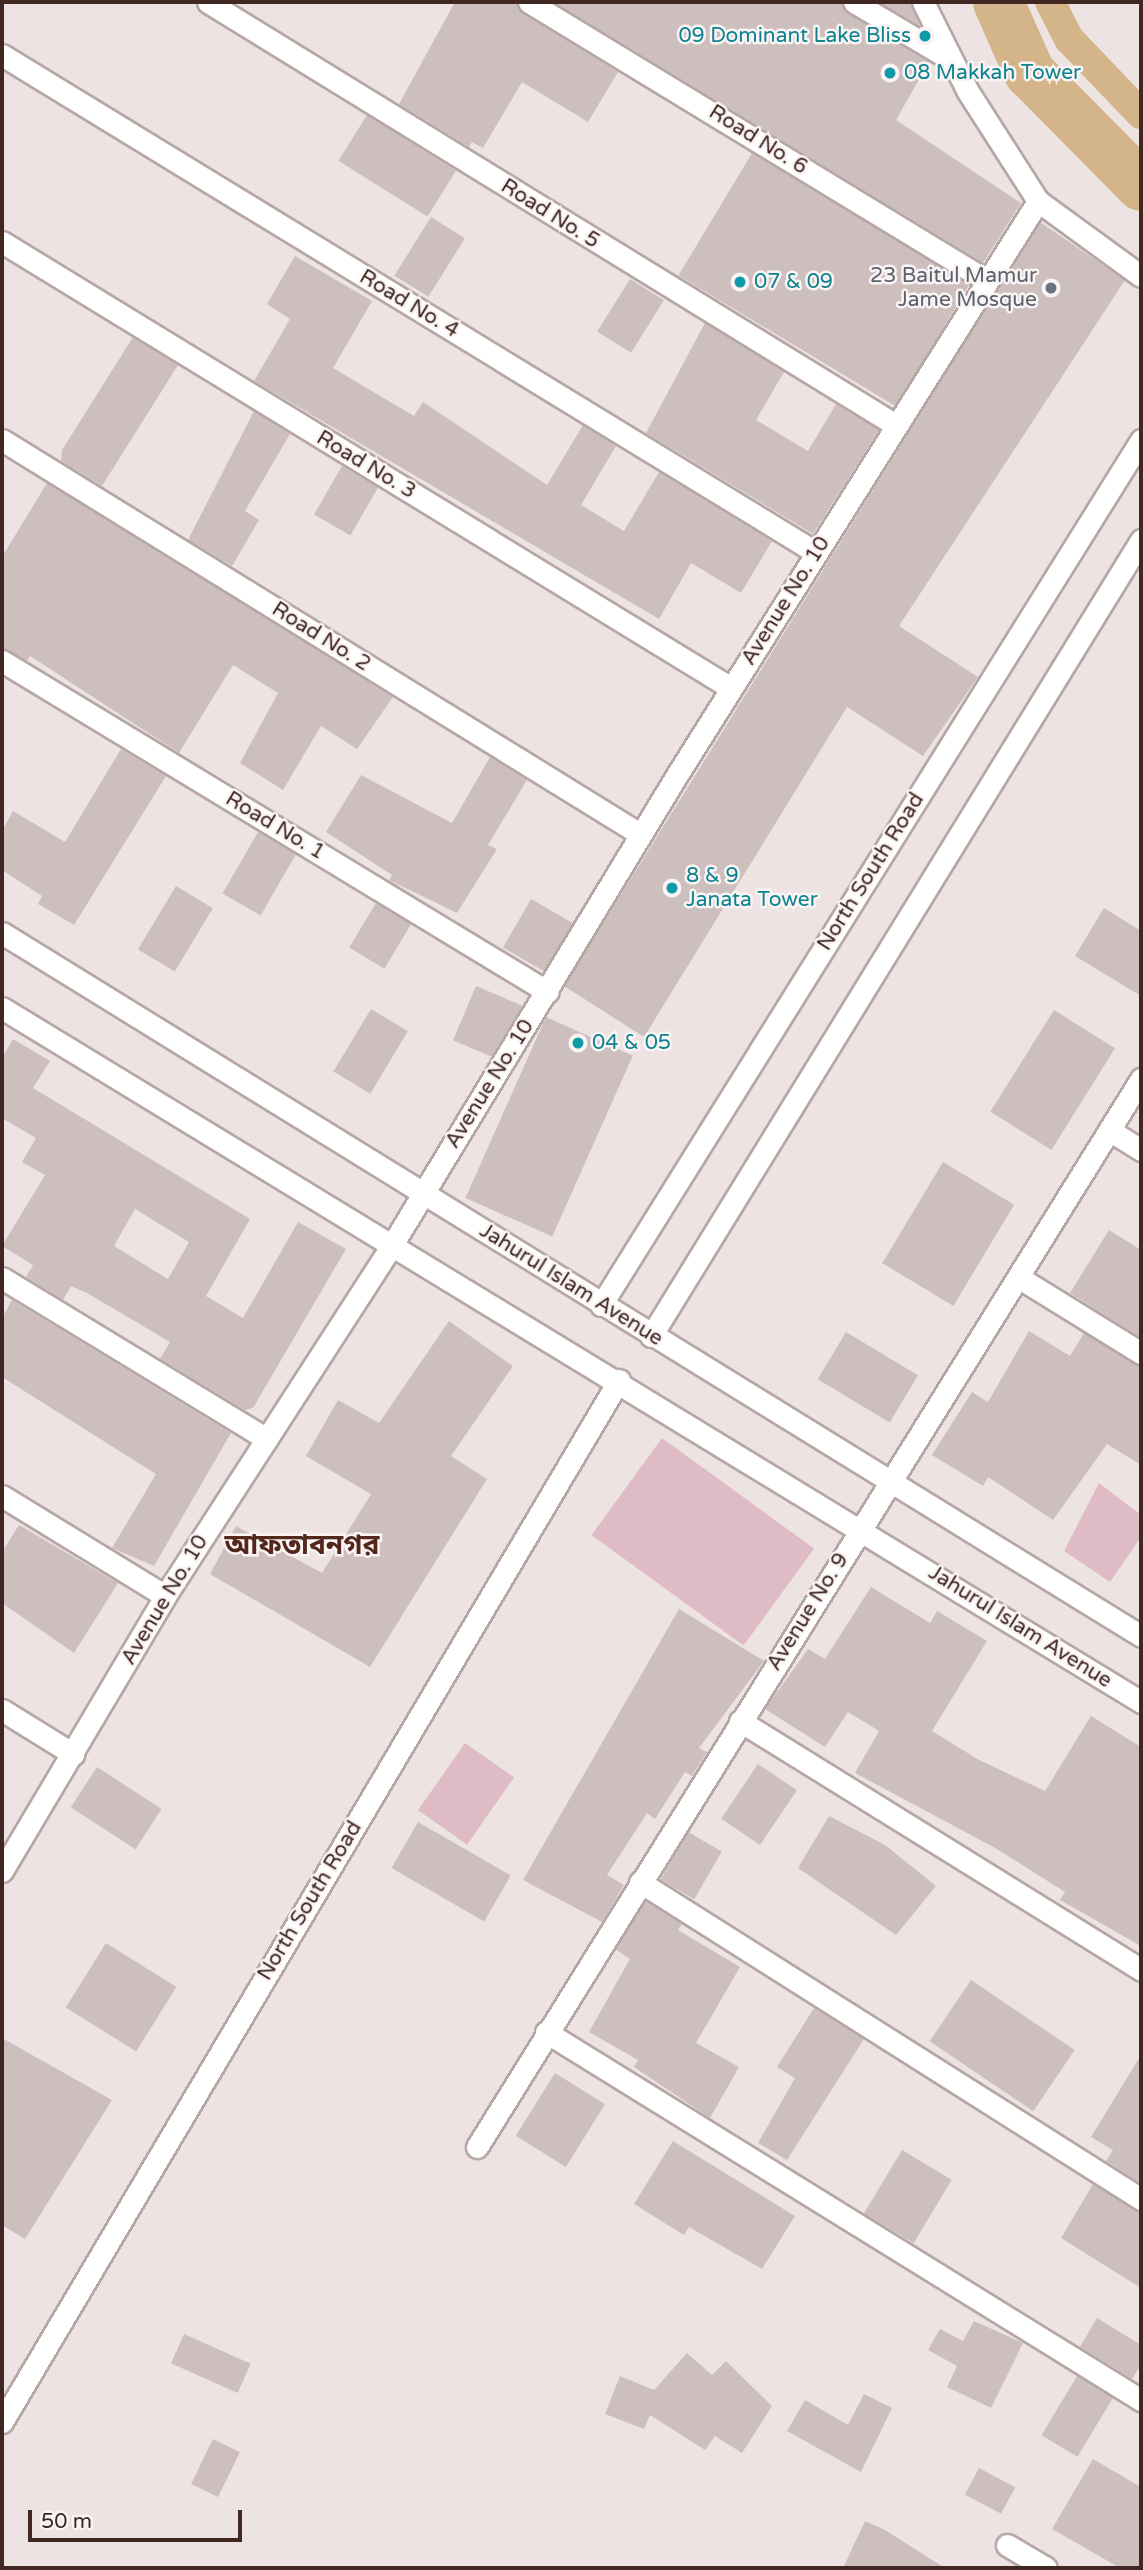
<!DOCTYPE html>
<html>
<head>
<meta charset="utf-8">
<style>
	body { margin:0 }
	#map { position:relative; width:1143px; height:2570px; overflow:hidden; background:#ede3e3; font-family:"Varela Round","Noto Sans Bengali",sans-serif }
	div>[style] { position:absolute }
	.green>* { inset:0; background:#dfbbc6; transform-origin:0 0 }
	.canal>* { height:30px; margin:-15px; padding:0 15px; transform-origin:15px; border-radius:15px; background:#d4b589 }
	.river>* { height:51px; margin:-25.5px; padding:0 25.5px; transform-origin:25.5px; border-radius:25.5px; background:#d4b589 }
	.building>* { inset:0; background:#cebfbf; transform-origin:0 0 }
	.roads { filter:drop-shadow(2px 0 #b6a7a5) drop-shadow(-2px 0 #b6a7a5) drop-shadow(0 2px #b6a7a5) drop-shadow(0 -2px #b6a7a5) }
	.minor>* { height:21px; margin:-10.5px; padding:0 10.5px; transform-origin:10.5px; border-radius:10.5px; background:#fff }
	.dots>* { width:19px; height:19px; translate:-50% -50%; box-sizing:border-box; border:4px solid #faf4f4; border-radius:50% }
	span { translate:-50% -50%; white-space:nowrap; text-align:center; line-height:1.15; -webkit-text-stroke:5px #faf4f4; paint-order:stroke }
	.culture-label { font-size:21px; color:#0d838f }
	.right { translate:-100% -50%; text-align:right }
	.left { translate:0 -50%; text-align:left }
	.street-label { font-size:21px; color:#402722 }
	.worship-label { font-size:21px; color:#5b616d }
	.district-label { font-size:28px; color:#53271c; font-weight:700 }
	.frame { position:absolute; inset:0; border:4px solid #402722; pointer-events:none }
	.scale { position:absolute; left:28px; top:2510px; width:214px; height:32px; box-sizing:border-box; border:4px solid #402722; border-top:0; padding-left:9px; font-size:21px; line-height:24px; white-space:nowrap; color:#402722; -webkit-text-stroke:5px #faf4f4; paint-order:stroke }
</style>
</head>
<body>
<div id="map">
	<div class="green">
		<i style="left:662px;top:1438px;width:188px;height:120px;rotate:36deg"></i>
		<i style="clip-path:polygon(1099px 1483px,1141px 1515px,1141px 1537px,1110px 1582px,1064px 1551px)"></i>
		<i style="left:465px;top:1743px;width:60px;height:82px;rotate:35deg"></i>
	</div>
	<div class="canal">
		<i style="left:1050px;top:2px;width:42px;rotate:62.8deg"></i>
		<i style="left:1069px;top:39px;width:104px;rotate:46.2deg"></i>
	</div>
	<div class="river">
		<i style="left:998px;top:2px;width:77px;rotate:66.1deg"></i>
		<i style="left:1029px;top:72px;width:159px;rotate:45.3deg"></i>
	</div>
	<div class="building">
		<i style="clip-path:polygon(455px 2px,516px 2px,522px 13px,618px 72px,588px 122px,522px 82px,483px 148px,472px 142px,469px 147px,399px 104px)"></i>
		<i style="clip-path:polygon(554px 2px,841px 2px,847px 13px,929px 62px,896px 120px,1021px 203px,983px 263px)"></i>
		<i style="clip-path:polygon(879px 2px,910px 2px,920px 26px)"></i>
		<i style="left:367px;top:115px;width:105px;height:54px;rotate:32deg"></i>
		<i style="left:752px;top:153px;width:254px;height:143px;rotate:31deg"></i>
		<i style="left:431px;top:217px;width:40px;height:69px;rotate:32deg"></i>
		<i style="clip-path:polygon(1040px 222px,1125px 280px,899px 626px,978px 677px,923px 756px,847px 707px,644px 1037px,564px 986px)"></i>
		<i style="clip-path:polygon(295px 256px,372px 301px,333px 368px,414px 416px,423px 402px,547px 485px,583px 425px,616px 446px,581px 505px,624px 531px,659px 472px,772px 541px,741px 593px,691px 563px,659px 619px,254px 381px,290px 319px,267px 304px)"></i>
		<i style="left:630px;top:279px;width:40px;height:62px;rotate:32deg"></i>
		<i style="clip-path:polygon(705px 323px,784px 372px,756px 420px,808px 451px,836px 404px,879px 430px,813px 534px,646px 433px)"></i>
		<i style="clip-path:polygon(133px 337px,178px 365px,102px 486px,61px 461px,62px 450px)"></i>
		<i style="clip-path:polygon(254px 411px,290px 434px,245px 511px,259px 520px,232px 566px,188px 540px)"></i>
		<i style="left:342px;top:466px;width:42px;height:56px;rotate:30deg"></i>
		<i style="clip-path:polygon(47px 483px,393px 697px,357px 749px,321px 726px,283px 790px,240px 763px,278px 693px,233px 665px,179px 753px,30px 656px,27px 661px,2px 648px,2px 557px)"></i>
		<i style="clip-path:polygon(121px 749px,166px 776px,74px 925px,38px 904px,42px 896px,2px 870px,2px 831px,13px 811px,65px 842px)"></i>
		<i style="clip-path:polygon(490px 757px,527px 780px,488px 845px,497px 849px,457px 913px,389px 880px,392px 875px,326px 832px,361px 775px,452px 823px)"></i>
		<i style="left:258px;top:832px;width:44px;height:71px;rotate:30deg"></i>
		<i style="left:176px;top:886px;width:43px;height:74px;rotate:31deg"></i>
		<i style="left:531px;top:899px;width:48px;height:56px;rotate:30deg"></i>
		<i style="left:376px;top:903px;width:41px;height:52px;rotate:31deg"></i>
		<i style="clip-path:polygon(1104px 908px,1141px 931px,1141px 996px,1075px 956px)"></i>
		<i style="left:476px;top:986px;width:50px;height:59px;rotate:23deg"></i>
		<i style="left:371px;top:1009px;width:43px;height:73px;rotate:31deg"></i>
		<i style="left:1054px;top:1010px;width:72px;height:120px;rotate:32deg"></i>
		<i style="left:546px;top:1017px;width:95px;height:198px;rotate:24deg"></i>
		<i style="clip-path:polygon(evenodd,13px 1039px,50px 1061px,33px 1088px,250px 1219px,206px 1296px,243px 1318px,298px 1222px,346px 1249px,253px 1408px,245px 1410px,160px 1359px,170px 1342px,87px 1293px,71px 1286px,63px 1300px,26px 1277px,33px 1265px,2px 1246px,45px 1175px,22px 1162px,36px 1138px,2px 1118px,2px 1058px,13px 1039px,135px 1209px,189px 1242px,168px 1279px,114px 1246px,135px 1209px)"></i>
		<i style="left:943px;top:1162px;width:83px;height:118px;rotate:31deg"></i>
		<i style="clip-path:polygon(1109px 1230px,1141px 1250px,1141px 1338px,1070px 1293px)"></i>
		<i style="clip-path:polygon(12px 1300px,231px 1433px,154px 1566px,112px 1548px,156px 1474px,2px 1377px,2px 1318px)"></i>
		<i style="clip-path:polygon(449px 1321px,513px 1366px,451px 1456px,487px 1479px,370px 1667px,210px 1574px,236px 1526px,322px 1573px,371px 1494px,306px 1456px,338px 1400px,379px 1423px)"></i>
		<i style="clip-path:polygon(1029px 1331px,1070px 1356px,1084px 1333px,1141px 1366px,1141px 1465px,1107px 1444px,1053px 1520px,988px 1477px,983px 1486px,932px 1455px,972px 1392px,988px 1402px)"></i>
		<i style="left:846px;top:1332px;width:84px;height:55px;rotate:31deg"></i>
		<i style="clip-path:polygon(19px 1525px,118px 1583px,74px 1653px,2px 1603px,2px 1552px)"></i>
		<i style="clip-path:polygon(871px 1587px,930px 1623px,937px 1611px,987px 1641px,932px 1731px,979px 1760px,1045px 1791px,1091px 1716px,1141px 1747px,1141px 1946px,1060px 1900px,1065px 1892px,997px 1849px,855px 1773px,879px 1731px,848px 1712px,825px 1747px,765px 1709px,808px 1649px,825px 1659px)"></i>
		<i style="clip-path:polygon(679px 1609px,764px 1661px,699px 1748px,707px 1752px,692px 1776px,685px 1772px,655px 1819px,647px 1813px,607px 1875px,624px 1885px,602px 1922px,523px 1880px)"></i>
		<i style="left:758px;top:1764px;width:47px;height:66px;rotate:34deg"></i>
		<i style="left:97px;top:1767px;width:77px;height:48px;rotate:33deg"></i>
		<i style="clip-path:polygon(829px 1816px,885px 1845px,936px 1886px,896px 1935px,798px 1868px)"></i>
		<i style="left:418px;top:1822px;width:107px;height:53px;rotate:30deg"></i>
		<i style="left:688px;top:1832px;width:39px;height:55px;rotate:30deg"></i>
		<i style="clip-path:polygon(645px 1901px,682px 1924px,678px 1930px,740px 1967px,696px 2043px,739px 2067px,710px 2118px,634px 2067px,638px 2060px,589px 2032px,630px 1959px,615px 1949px)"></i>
		<i style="left:106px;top:1943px;width:83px;height:76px;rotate:32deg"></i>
		<i style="left:971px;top:1980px;width:125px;height:74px;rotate:34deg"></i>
		<i style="clip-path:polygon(814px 2008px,864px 2039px,787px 2160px,758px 2143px,795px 2078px,777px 2067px)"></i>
		<i style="clip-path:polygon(2px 2038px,112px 2100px,25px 2239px,2px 2225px)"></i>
		<i style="clip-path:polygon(1141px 2055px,1141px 2184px,1106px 2161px,1113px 2150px,1091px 2137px)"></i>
		<i style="left:555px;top:2073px;width:59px;height:74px;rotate:32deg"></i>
		<i style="clip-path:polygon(673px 2141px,795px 2216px,762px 2269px,689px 2227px,684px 2235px,634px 2204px)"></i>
		<i style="left:902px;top:2150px;width:58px;height:74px;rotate:31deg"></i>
		<i style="clip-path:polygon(1093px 2184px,1141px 2212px,1141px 2288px,1061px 2238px)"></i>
		<i style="clip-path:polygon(1097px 2318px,1141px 2345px,1141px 2365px,1132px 2379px,1080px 2347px)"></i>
		<i style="clip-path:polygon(974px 2321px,1023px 2343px,991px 2408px,947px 2387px,957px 2366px,928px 2350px,940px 2329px,963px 2341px)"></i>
		<i style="left:184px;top:2334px;width:73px;height:32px;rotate:24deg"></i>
		<i style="clip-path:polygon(687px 2353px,712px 2375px,726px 2361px,772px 2406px,742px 2453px,715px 2436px,705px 2450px,650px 2415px,644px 2429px,605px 2414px,620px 2376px,654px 2390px)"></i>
		<i style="left:1077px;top:2376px;width:42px;height:69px;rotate:31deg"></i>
		<i style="clip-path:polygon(864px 2394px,892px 2408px,861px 2472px,787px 2431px,805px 2400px,848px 2425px)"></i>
		<i style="left:213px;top:2439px;width:30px;height:50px;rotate:26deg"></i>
		<i style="clip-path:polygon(1093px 2459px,1141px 2487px,1141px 2568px,1120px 2568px,1052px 2529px)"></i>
		<i style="left:979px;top:2468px;width:41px;height:30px;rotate:28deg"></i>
		<i style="clip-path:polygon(865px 2521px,885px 2530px,945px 2568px,843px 2568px)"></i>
	</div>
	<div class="roads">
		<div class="minor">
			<i style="left:208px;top:2px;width:805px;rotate:31.6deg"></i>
			<i style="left:529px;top:2px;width:535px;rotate:31.31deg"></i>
			<i style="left:854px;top:2px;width:112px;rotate:30.7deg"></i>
			<i style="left:923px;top:2px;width:98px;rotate:63.4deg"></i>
			<i style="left:967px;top:90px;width:132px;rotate:57.4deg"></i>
			<i style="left:1038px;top:201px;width:127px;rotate:36.1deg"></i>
			<i style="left:2px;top:55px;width:955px;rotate:31.43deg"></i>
			<i style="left:2px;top:242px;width:855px;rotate:31.46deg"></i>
			<i style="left:2px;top:440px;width:750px;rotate:31.7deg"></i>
			<i style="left:2px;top:661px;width:638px;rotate:31.23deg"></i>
			<i style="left:2px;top:933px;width:1338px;rotate:31.68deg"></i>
			<i style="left:2px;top:1008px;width:1334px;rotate:31.35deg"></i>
			<i style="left:1109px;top:1130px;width:38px;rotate:32deg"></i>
			<i style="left:1018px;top:1277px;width:145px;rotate:31.7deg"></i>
			<i style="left:2px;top:1278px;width:310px;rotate:31.3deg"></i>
			<i style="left:601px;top:1305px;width:1020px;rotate:-58.02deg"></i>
			<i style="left:651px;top:1336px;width:935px;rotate:-58.38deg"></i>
			<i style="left:2px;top:1496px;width:191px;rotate:31.5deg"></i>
			<i style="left:2px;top:1710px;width:84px;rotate:31.8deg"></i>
			<i style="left:740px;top:1721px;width:472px;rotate:31.8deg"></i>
			<i style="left:2px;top:1871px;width:320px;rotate:-59.3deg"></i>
			<i style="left:165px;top:1596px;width:418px;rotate:-57.1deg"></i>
			<i style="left:392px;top:1245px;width:550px;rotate:-58.77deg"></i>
			<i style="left:677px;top:775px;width:678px;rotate:-57.83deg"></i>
			<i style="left:640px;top:1882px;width:593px;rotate:32.32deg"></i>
			<i style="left:546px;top:2032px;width:700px;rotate:31.74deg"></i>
			<i style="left:477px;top:2147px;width:1258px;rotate:-58.13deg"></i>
			<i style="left:2px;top:2422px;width:1211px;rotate:-59.37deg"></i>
			<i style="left:1007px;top:2545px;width:45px;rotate:30.5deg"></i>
		</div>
	</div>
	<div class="dots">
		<i style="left:925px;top:36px;background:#0f9aa8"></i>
		<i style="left:890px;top:73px;background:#0f9aa8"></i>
		<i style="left:740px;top:282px;background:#0f9aa8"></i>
		<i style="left:1051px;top:288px;background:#6b7280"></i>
		<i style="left:672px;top:888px;background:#0f9aa8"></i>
		<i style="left:578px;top:1043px;background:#0f9aa8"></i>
	</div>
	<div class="culture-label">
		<span class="right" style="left:911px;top:36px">09 Dominant Lake Bliss</span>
		<span class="left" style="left:904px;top:73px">08 Makkah Tower</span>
		<span class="left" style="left:754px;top:282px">07 &amp; 09</span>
		<span class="left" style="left:686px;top:888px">8 &amp; 9<br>Janata Tower</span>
		<span class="left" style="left:592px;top:1043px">04 &amp; 05</span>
	</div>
	<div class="street-label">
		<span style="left:758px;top:140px;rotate:32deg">Road No. 6</span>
		<span style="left:550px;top:214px;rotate:32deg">Road No. 5</span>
		<span style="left:409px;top:304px;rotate:31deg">Road No. 4</span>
		<span style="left:366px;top:465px;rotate:31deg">Road No. 3</span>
		<span style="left:786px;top:601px;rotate:-58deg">Avenue No. 10</span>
		<span style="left:321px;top:637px;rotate:32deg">Road No. 2</span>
		<span style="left:275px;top:826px;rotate:31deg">Road No. 1</span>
		<span style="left:871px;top:872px;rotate:-58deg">North South Road</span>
		<span style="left:490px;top:1084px;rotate:-58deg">Avenue No. 10</span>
		<span style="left:571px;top:1285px;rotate:32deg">Jahurul Islam Avenue</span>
		<span style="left:165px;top:1600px;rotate:-59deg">Avenue No. 10</span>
		<span style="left:808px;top:1612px;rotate:-58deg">Avenue No. 9</span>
		<span style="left:1020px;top:1627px;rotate:32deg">Jahurul Islam Avenue</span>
		<span style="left:310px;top:1901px;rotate:-59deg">North South Road</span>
	</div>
	<div class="worship-label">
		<span class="right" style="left:1037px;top:288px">23 Baitul Mamur<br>Jame Mosque</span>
	</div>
	<div class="district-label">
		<span style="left:302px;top:1545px">আফতাবনগর</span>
	</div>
	<div class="frame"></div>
	<div class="scale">50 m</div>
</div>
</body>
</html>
